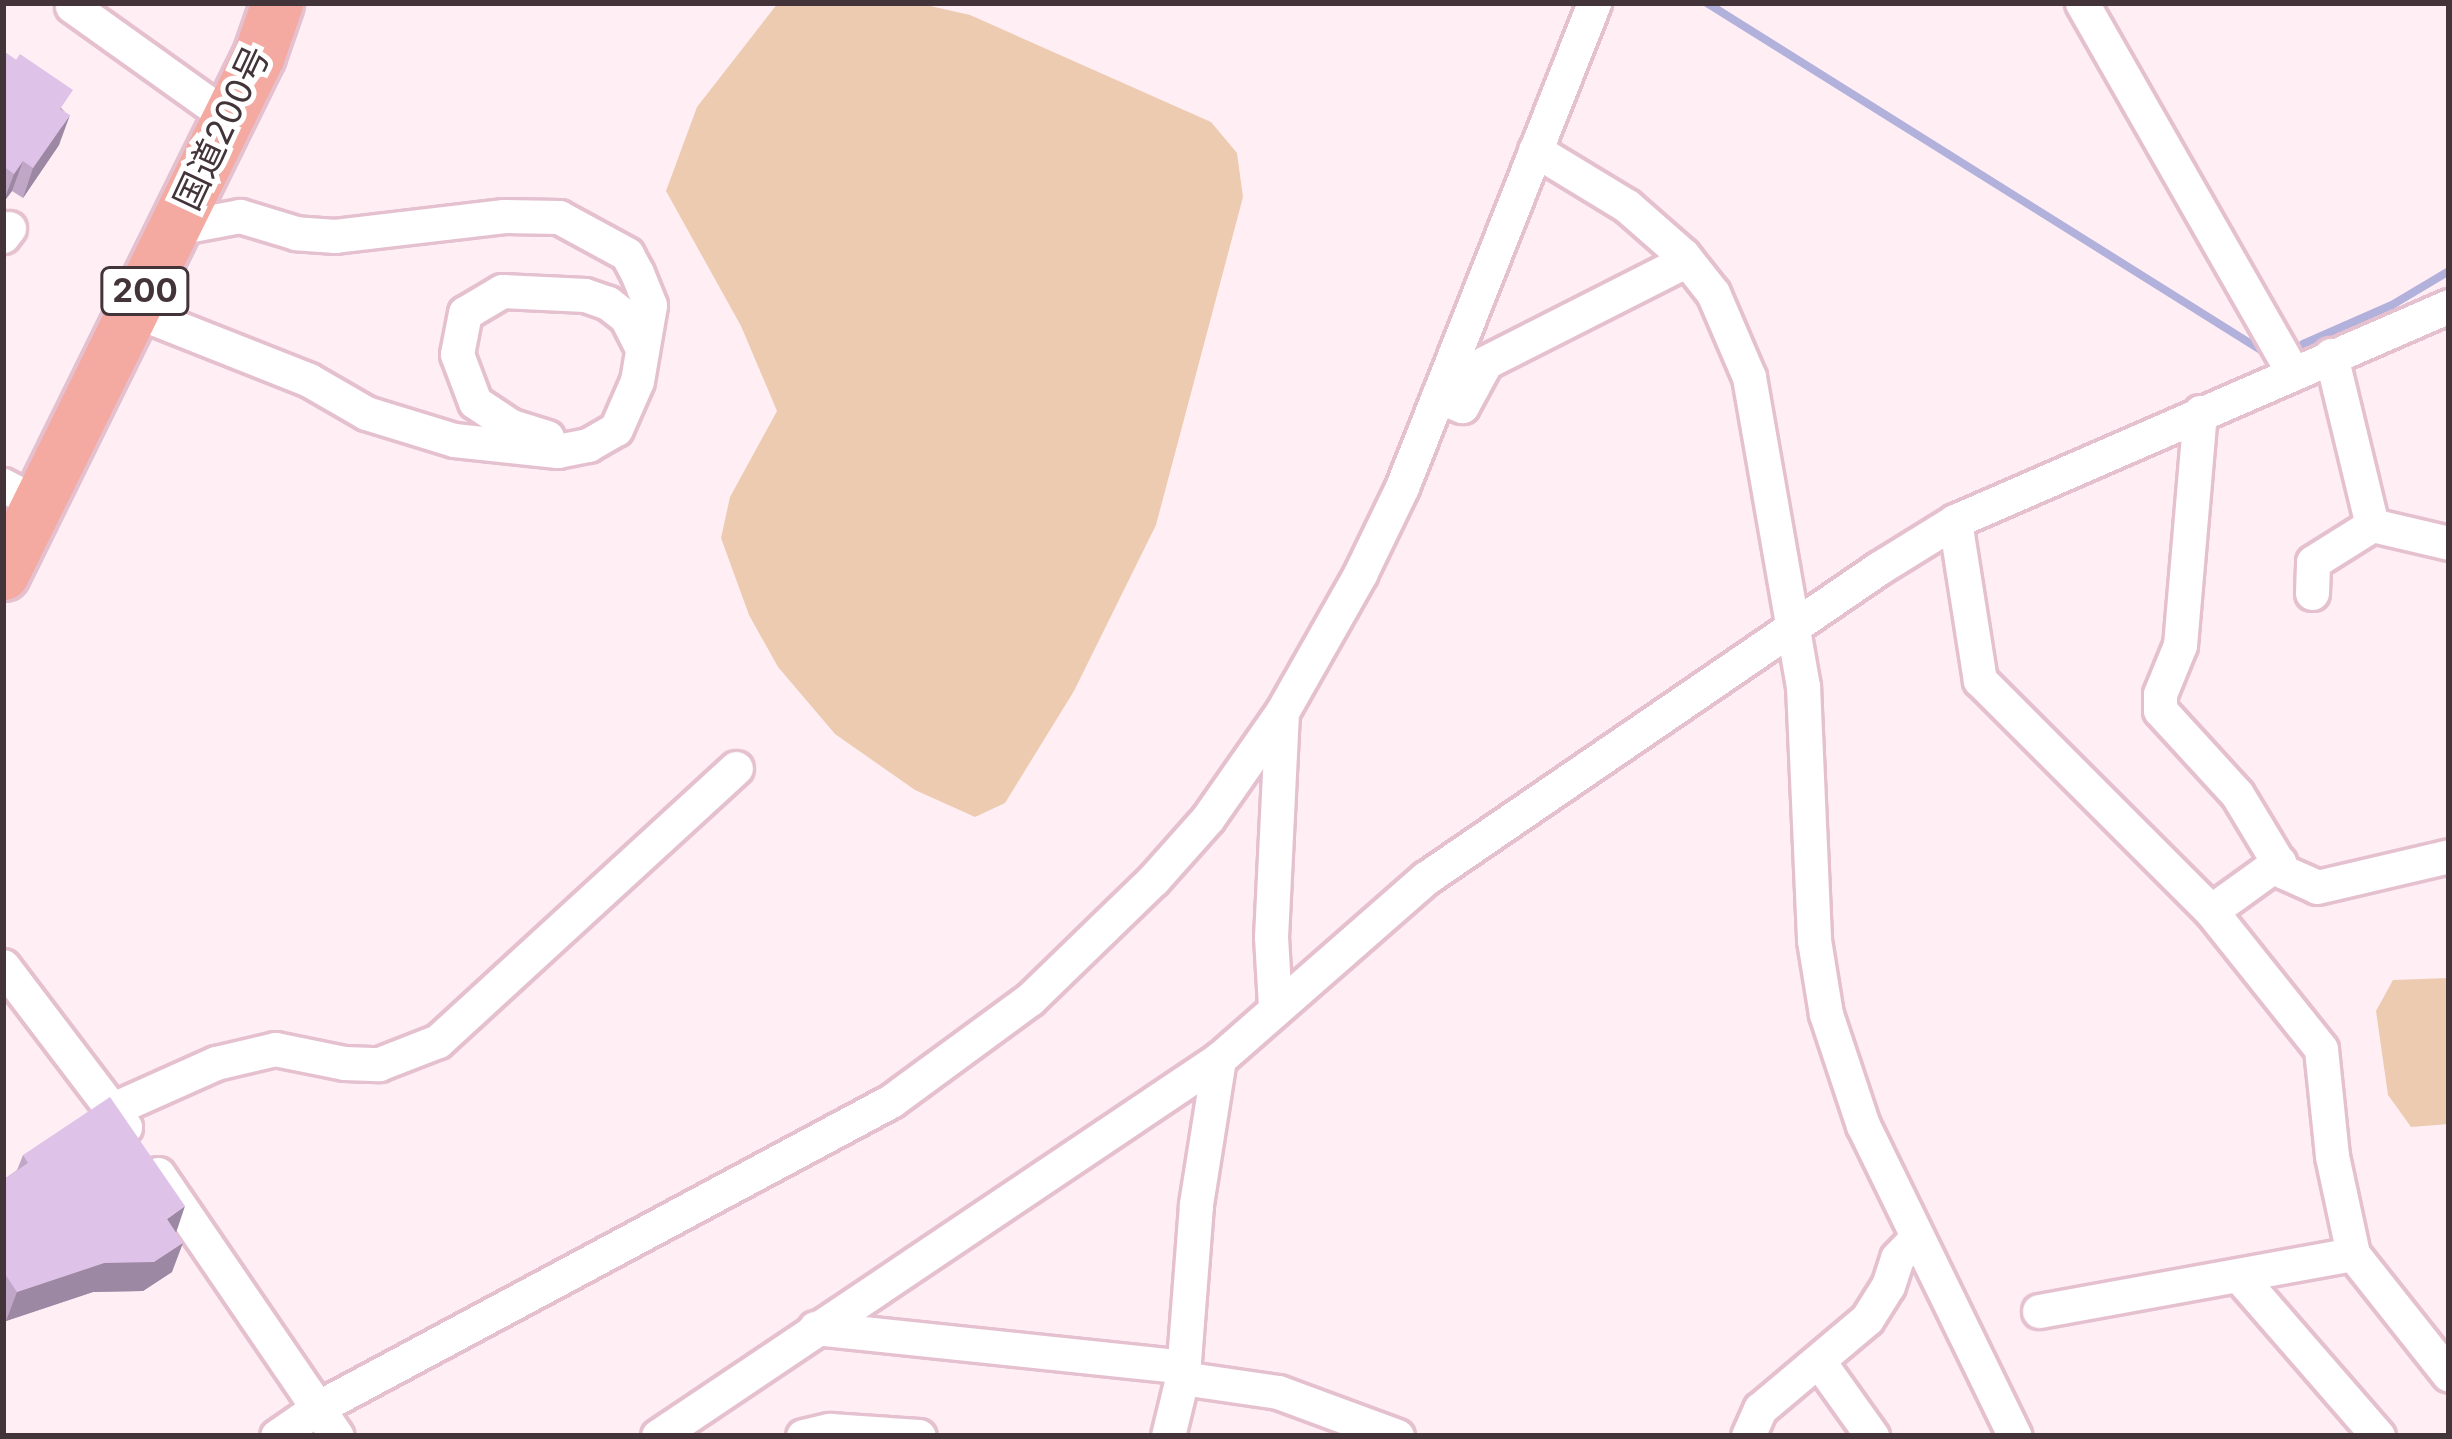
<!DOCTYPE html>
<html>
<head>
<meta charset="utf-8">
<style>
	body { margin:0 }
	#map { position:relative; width:2452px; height:1439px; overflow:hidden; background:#ffeff5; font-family:Inter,"Noto Sans JP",sans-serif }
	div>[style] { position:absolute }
	.green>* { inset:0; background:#edcbb1 }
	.stream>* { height:8px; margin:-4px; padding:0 4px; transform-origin:4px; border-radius:4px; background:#b1b1dc }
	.roads { filter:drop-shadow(3px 0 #e5c0cf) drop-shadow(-3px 0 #e5c0cf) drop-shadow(0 3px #e5c0cf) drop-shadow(0 -3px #e5c0cf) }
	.minor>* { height:33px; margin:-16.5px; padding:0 16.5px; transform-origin:16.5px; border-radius:16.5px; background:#fff }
	.highway>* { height:51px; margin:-25.5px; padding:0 25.5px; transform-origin:25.5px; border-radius:25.5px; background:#f4a9a1 }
	.wall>* { inset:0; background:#c0a7c8 }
	.shaded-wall>* { inset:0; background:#9c88a2 }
	.building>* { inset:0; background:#dfc2e8 }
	span { translate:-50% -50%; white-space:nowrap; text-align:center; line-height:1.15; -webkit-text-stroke:10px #fff; paint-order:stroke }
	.shield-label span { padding:3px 9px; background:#fff; border:3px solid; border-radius:9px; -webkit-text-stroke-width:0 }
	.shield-label { font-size:33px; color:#43343a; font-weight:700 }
	.street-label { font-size:36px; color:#43343a }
	.frame { position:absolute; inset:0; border:6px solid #43343a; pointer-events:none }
</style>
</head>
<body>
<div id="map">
	<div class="green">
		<i style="clip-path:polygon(778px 3px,917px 3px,970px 15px,1211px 122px,1237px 153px,1243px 197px,1156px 525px,1074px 691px,1005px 803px,975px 817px,915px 790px,835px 734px,778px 667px,749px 615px,721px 538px,730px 497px,777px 411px,741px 326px,666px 191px,697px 107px)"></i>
		<i style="clip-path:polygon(2449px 978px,2449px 1124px,2411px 1127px,2388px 1095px,2376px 1011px,2393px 980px)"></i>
	</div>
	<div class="stream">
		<i style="left:1707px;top:3px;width:657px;rotate:32.07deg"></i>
		<i style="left:2303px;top:344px;width:97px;rotate:-23.7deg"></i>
		<i style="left:2392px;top:305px;width:66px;rotate:-30.8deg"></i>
	</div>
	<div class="roads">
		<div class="minor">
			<i style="left:2082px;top:3px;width:424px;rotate:60.3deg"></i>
			<i style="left:72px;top:6px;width:193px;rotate:35.5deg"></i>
			<i style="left:1535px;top:150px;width:108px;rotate:31.3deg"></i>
			<i style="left:1627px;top:206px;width:74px;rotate:41.2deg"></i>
			<i style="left:1683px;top:255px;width:48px;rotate:51.7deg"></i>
			<i style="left:1713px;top:293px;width:91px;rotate:66.8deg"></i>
			<i style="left:1749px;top:377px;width:314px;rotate:80.1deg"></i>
			<i style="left:1803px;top:686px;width:254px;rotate:87.5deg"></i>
			<i style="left:1814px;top:940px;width:75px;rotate:80.8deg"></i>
			<i style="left:1826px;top:1014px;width:117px;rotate:71.6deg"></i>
			<i style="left:1863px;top:1125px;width:346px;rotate:64deg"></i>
			<i style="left:3px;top:236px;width:10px;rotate:-53deg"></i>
			<i style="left:135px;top:311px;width:187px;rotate:21.6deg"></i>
			<i style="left:309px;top:380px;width:66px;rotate:30.1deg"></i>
			<i style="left:366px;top:413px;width:92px;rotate:17.1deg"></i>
			<i style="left:454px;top:440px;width:104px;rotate:6.1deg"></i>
			<i style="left:557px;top:451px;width:32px;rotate:-11deg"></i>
			<i style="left:588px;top:445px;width:32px;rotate:-30deg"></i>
			<i style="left:616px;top:429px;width:52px;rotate:-66.4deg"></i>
			<i style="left:637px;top:381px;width:77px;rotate:-80.3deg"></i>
			<i style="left:650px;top:305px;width:35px;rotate:-112deg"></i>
			<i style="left:637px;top:273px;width:21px;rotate:-118deg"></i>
			<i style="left:627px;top:254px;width:77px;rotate:-151.4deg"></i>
			<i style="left:559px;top:217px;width:55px;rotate:-179deg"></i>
			<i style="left:504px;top:216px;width:170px;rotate:173.3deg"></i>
			<i style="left:335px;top:236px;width:39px;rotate:-176deg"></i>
			<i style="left:296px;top:233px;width:59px;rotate:-163.1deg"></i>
			<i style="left:240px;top:216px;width:65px;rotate:169.4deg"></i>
			<i style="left:1438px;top:396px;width:26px;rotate:23deg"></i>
			<i style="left:1462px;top:406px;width:50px;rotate:-61.4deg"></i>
			<i style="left:1486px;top:362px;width:225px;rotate:-26.9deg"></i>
			<i style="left:2200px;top:412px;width:234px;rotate:94.9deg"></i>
			<i style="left:2180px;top:645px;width:53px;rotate:112.2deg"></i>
			<i style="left:2160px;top:694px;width:16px;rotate:90deg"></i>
			<i style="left:2160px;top:710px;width:114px;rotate:47.5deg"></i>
			<i style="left:2237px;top:794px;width:91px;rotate:58.9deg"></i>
			<i style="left:2284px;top:872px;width:36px;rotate:24deg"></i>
			<i style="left:2317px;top:887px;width:136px;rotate:-13.2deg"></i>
			<i style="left:547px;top:437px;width:38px;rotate:-163deg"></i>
			<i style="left:511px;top:426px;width:43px;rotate:-146.3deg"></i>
			<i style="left:475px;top:402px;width:51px;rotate:-110.6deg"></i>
			<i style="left:457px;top:354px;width:42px;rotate:-79deg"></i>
			<i style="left:465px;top:313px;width:43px;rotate:-30.7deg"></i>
			<i style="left:502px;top:291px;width:83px;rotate:2.8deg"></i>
			<i style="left:585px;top:295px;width:24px;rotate:19deg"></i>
			<i style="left:608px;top:303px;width:23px;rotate:38deg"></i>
			<i style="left:626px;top:317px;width:35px;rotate:63deg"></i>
			<i style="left:3px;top:485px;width:40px;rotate:28deg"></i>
			<i style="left:1955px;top:521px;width:161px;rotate:81.1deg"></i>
			<i style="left:1980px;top:680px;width:327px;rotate:45deg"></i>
			<i style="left:2211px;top:911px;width:176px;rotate:51.4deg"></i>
			<i style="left:2321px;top:1049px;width:108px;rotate:84.1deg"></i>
			<i style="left:2332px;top:1156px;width:100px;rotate:77.9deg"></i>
			<i style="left:2353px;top:1254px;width:154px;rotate:51.6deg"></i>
			<i style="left:2372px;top:525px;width:79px;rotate:13.2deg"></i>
			<i style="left:2312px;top:593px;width:31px;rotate:-88deg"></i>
			<i style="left:2313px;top:562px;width:70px;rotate:-32.1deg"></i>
			<i style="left:2372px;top:525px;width:175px;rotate:-103.6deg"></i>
			<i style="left:2211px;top:911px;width:84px;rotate:-35.8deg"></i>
			<i style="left:3px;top:966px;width:202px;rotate:52.8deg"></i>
			<i style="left:1275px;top:1006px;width:69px;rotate:-93.3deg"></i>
			<i style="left:1271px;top:937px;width:222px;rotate:-87.2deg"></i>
			<i style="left:113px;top:1109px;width:113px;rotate:-24.1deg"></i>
			<i style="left:216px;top:1063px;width:61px;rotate:-13.3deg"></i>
			<i style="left:275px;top:1049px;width:70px;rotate:11.5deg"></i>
			<i style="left:344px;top:1063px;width:35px;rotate:2deg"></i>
			<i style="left:379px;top:1064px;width:63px;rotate:-21.3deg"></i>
			<i style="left:438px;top:1041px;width:404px;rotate:-42.5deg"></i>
			<i style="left:158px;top:1174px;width:317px;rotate:55.7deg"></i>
			<i style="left:2239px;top:1276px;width:212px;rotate:49deg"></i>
			<i style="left:2039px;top:1311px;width:319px;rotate:-10.3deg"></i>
			<i style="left:815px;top:1328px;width:370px;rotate:6deg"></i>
			<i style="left:1820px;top:1363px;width:90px;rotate:54.5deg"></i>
			<i style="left:1182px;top:1378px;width:97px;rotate:8.3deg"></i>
			<i style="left:1278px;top:1392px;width:127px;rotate:20.3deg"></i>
			<i style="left:277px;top:1436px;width:51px;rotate:-34.6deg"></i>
			<i style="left:319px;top:1407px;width:649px;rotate:-28.15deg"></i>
			<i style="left:891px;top:1101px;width:172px;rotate:-36.3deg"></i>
			<i style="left:1030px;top:999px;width:171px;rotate:-44.1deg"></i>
			<i style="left:1153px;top:880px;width:83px;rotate:-48.4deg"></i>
			<i style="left:1208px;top:818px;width:129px;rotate:-55.1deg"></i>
			<i style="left:1282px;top:712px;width:159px;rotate:-60.5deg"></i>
			<i style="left:1360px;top:574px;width:97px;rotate:-64.2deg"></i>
			<i style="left:1402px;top:487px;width:521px;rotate:-68.36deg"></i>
			<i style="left:658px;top:1436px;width:676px;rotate:-33.9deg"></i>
			<i style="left:1219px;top:1059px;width:275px;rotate:-41.2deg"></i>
			<i style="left:1426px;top:878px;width:549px;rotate:-34.38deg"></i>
			<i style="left:1879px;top:568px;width:89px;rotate:-31.7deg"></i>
			<i style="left:1955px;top:521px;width:539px;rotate:-23.52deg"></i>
			<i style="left:803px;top:1436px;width:28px;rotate:-13deg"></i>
			<i style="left:830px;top:1430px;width:89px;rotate:3.9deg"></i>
			<i style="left:1168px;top:1436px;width:64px;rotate:-76.4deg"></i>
			<i style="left:1183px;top:1374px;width:170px;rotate:-85.6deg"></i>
			<i style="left:1196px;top:1204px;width:147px;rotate:-81deg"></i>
			<i style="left:1748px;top:1436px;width:30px;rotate:-66deg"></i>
			<i style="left:1760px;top:1409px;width:140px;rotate:-40.1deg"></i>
			<i style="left:1867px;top:1319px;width:39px;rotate:-58deg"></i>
			<i style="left:1888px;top:1286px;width:29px;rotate:-72deg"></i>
			<i style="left:1897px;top:1258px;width:29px;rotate:-46deg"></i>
		</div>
		<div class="highway">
			<i style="left:3px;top:574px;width:579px;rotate:-63.74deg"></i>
			<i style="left:259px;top:55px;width:55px;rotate:-70.9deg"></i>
		</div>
	</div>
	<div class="wall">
		<i style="clip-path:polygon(3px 51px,16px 60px,65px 112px,59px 145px,23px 198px,12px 191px,3px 203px)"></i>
		<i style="clip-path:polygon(23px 1155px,176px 1232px,172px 1272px,143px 1291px,93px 1292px,6px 1321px,3px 1316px,3px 1180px,17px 1170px)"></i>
	</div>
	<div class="shaded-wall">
		<i style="clip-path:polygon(70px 115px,59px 145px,23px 198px,33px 168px)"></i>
		<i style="clip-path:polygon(23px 161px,12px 191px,3px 203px,14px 174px)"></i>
		<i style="clip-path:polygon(185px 1206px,175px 1236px,167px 1219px)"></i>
		<i style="clip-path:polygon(183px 1243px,172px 1272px,143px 1291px,93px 1292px,6px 1321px,17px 1292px,104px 1263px)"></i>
	</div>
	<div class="building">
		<i style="clip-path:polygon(3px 51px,16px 60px,20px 54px,73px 90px,60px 109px,70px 115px,33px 168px,23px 161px,14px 174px,3px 166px)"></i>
		<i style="clip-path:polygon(110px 1097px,185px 1206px,167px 1219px,183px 1243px,154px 1262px,104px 1263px,17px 1292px,3px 1271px,3px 1180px,28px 1163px,23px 1155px)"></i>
	</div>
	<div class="shield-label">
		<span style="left:145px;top:291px">200</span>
	</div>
	<div class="street-label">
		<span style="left:222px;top:128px;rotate:-65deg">国道200号</span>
	</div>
	<div class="frame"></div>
</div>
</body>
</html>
